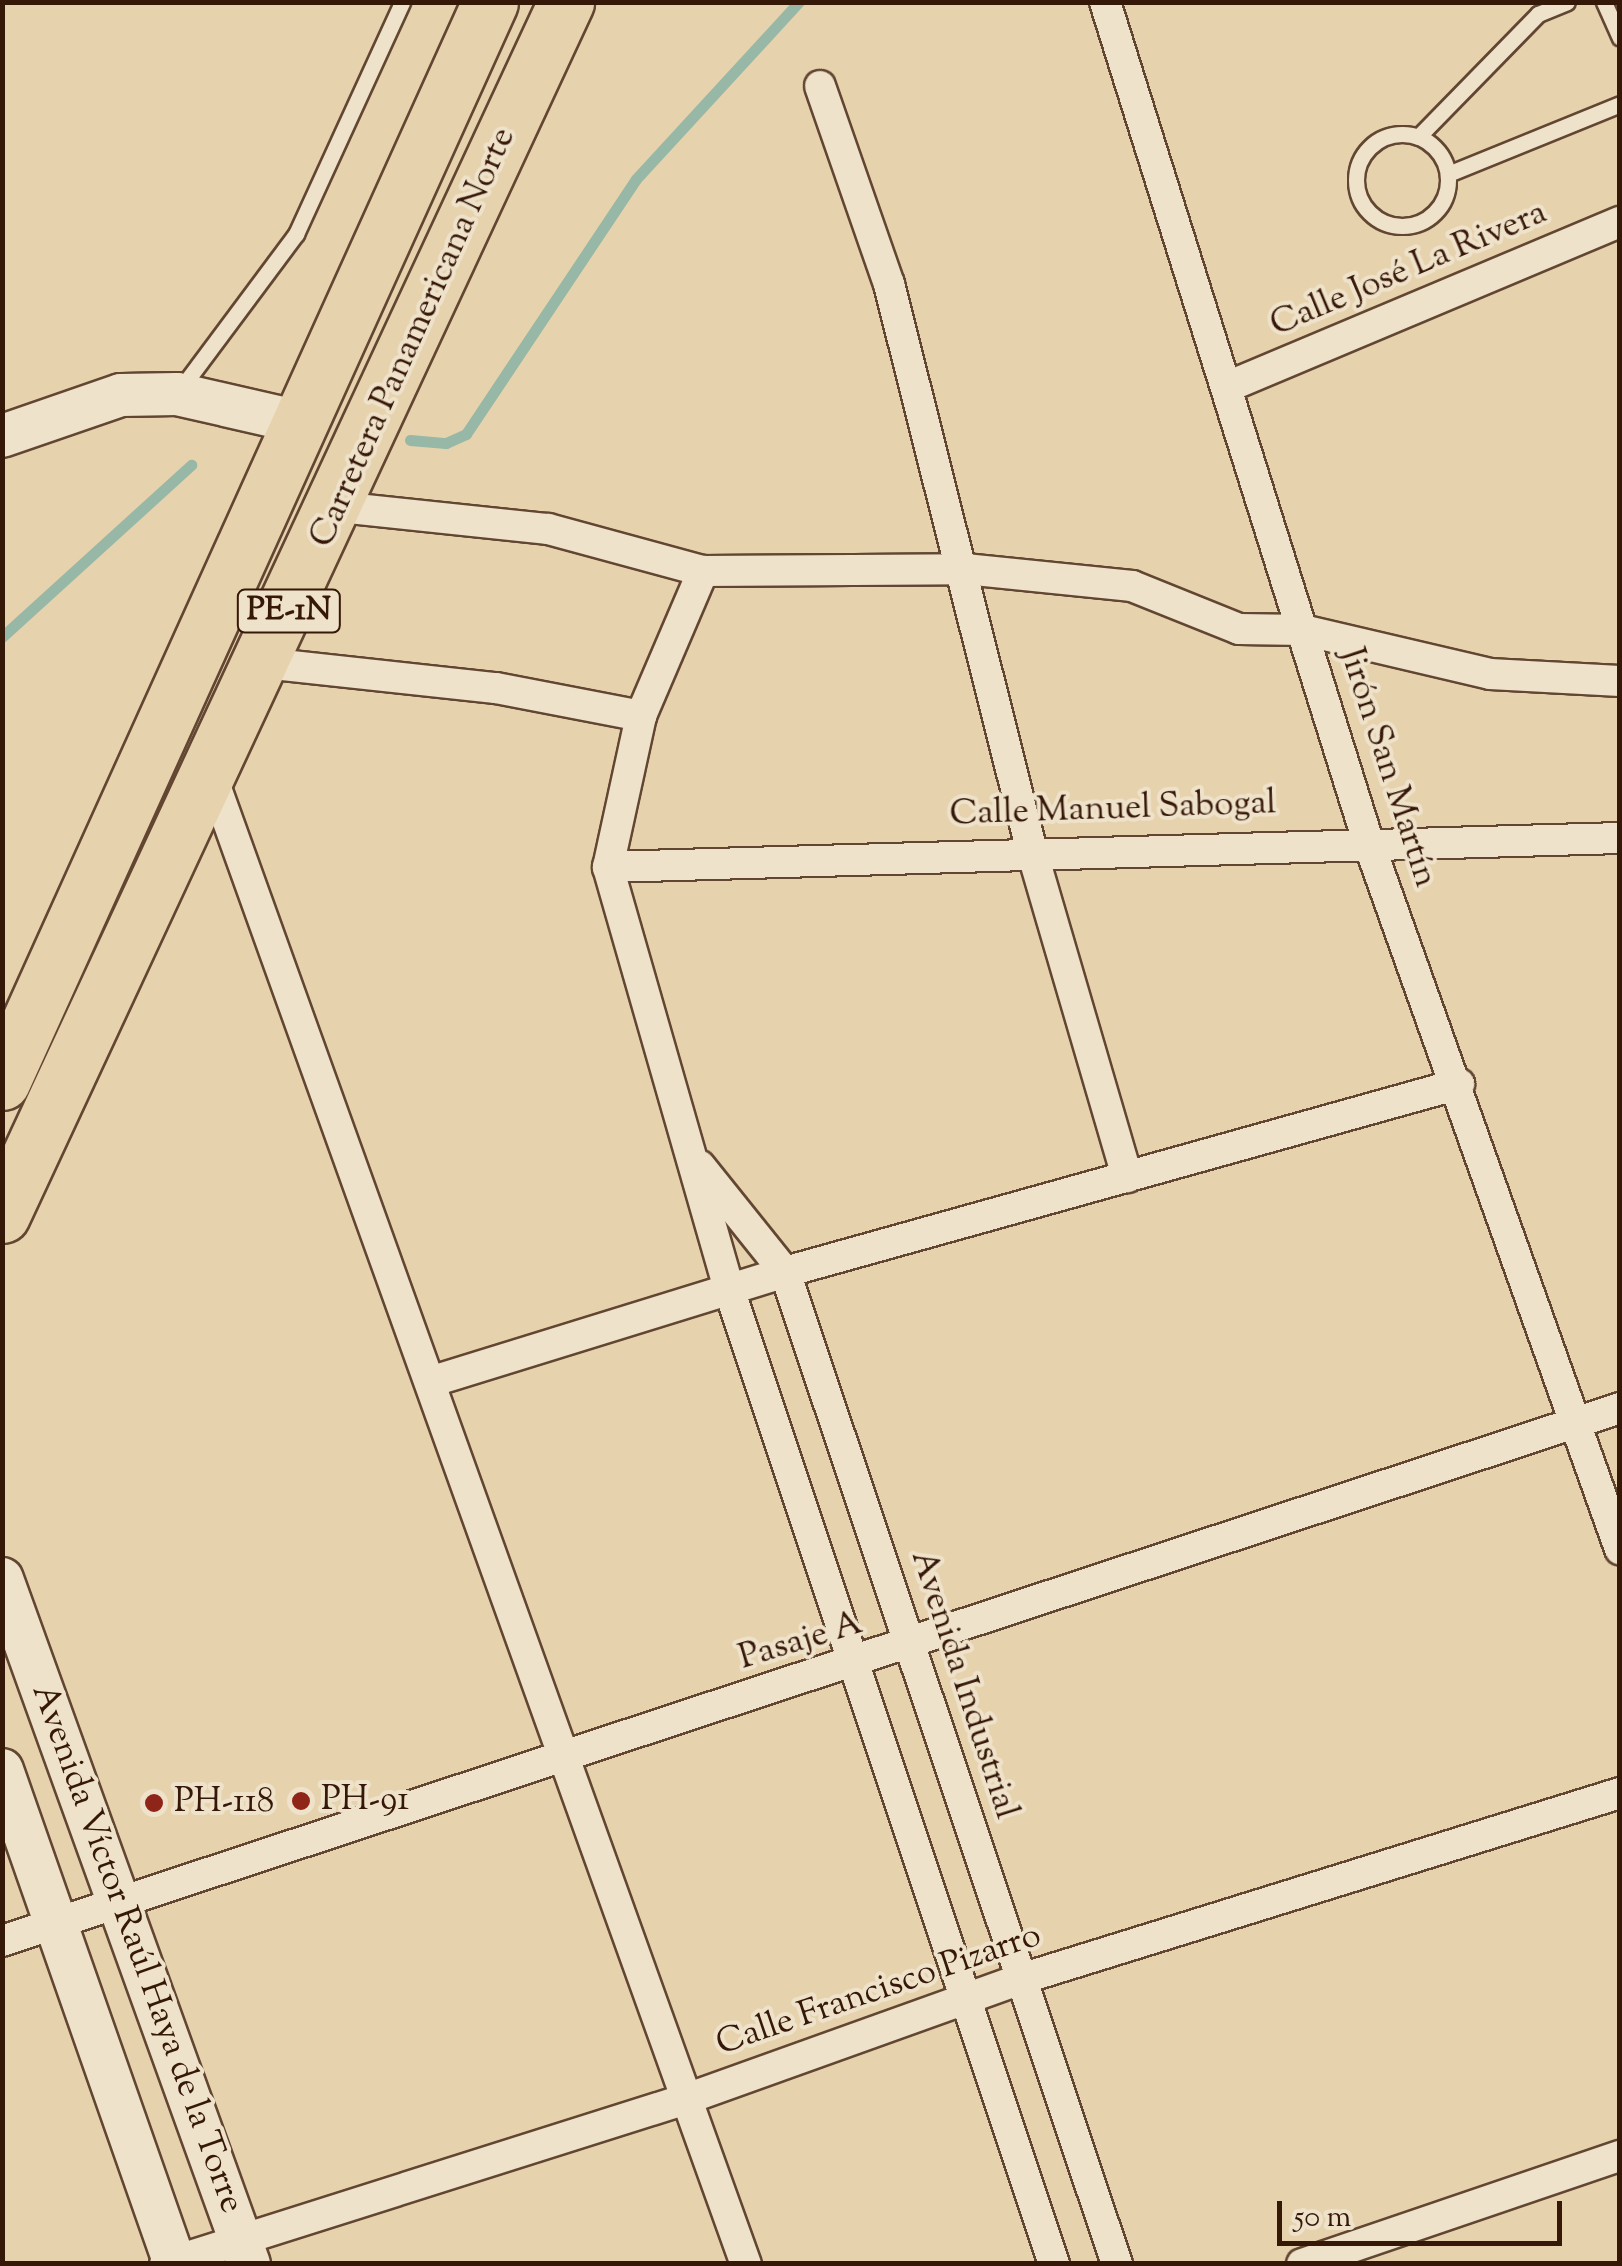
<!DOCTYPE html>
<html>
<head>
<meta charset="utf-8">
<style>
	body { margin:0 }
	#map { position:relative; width:1622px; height:2266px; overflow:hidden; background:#e6d2ad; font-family:"Sorts Mill Goudy",serif }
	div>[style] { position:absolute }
	.stream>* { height:11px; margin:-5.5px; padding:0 5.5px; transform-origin:5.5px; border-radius:5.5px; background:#97b8a6 }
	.roads { filter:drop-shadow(2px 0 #624632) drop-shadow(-2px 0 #624632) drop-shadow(0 2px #624632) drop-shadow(0 -2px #624632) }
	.lane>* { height:15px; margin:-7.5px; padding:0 7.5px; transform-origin:7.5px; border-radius:7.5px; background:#efe2ca }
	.lane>.ring { margin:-7.5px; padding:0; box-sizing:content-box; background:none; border:15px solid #efe2ca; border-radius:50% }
	.street>* { height:30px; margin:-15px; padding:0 15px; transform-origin:15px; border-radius:15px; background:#efe2ca }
	.secondary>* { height:42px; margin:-21px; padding:0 21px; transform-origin:21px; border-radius:21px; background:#efe2ca }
	.highway>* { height:55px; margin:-27.5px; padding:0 27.5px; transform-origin:27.5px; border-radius:27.5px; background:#e6d2ad }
	.dots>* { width:28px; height:28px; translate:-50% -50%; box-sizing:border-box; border:5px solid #efe2ca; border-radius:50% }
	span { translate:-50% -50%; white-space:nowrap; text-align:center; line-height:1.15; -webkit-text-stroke:8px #efe2ca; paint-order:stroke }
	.shield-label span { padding:2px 8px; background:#efe2ca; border:2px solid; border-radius:8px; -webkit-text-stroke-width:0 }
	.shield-label { font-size:32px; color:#361809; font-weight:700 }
	.street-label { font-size:35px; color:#361809 }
	.poi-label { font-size:35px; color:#361809 }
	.left { translate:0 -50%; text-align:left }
	.frame { position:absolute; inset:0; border:5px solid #361809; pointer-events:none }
	.scale { position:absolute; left:1277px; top:2201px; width:285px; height:45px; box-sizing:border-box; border:5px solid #361809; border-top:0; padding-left:12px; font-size:30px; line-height:35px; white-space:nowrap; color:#361809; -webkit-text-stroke:8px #efe2ca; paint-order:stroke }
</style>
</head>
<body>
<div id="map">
	<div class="stream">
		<i style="left:410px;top:440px;width:36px;rotate:5deg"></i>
		<i style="left:446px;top:443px;width:22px;rotate:-24deg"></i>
		<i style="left:466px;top:434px;width:306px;rotate:-56.3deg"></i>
		<i style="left:636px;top:179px;width:241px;rotate:-47.4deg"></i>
		<i style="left:2px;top:637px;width:256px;rotate:-42.3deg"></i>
	</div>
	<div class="roads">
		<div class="lane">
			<i style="left:1604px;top:2px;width:39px;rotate:66deg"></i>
			<i class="ring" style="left:1356px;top:134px;width:77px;height:77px"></i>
			<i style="left:1418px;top:137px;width:172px;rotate:-45.7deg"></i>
			<i style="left:1538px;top:14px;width:31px;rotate:-22deg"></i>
			<i style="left:1448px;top:174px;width:186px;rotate:-22.1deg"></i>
			<i style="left:179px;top:391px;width:196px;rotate:-53.3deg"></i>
			<i style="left:296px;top:234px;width:255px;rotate:-65.4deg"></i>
		</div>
		<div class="street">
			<i style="left:1105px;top:2px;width:879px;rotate:72.6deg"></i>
			<i style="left:1368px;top:841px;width:752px;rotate:70.41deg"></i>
			<i style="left:820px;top:86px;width:210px;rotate:70.8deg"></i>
			<i style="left:889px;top:284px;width:582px;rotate:75.87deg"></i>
			<i style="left:1031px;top:848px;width:343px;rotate:73.7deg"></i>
			<i style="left:1227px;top:387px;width:426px;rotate:-22.8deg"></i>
			<i style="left:338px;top:507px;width:211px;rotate:6deg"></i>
			<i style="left:548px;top:529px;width:161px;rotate:15.2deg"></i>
			<i style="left:703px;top:571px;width:262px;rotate:-0.4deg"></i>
			<i style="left:965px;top:569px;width:168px;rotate:5.8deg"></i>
			<i style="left:1132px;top:586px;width:115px;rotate:21.9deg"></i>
			<i style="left:1239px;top:629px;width:64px;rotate:0.9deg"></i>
			<i style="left:1303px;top:630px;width:192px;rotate:13.2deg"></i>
			<i style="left:1490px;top:674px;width:130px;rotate:3.1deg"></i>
			<i style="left:703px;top:571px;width:158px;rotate:113.2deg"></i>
			<i style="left:641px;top:716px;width:155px;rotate:102.3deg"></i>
			<i style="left:608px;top:867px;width:439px;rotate:74deg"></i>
			<i style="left:729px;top:1289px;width:1028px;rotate:71.57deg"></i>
			<i style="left:264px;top:663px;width:233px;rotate:6.2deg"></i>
			<i style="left:496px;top:688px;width:148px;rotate:10.9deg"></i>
			<i style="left:212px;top:777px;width:1580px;rotate:70.25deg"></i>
			<i style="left:608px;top:867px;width:1012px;rotate:-1.64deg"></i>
			<i style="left:700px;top:1166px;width:136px;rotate:51.3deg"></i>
			<i style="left:785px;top:1272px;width:1046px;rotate:71.5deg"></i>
			<i style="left:430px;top:1382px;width:372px;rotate:-17.2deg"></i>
			<i style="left:785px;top:1272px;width:700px;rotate:-15.59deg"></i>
			<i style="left:2px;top:1941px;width:1704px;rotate:-18.23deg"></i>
			<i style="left:165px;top:2264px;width:547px;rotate:-17.57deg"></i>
			<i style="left:686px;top:2099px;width:356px;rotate:-19.7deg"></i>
			<i style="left:1021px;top:1979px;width:627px;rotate:-17.25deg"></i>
			<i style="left:1302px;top:2264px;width:336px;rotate:-18.8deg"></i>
		</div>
		<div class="secondary">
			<i style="left:2px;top:436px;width:126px;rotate:-19deg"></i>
			<i style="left:121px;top:395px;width:56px;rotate:-1deg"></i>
			<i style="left:177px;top:394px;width:130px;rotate:12.9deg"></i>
			<i style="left:2px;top:1579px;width:728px;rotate:70.17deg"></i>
			<i style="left:2px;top:1770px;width:523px;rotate:70.7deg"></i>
		</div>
		<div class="highway">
			<i style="left:2px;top:1082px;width:1185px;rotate:-65.68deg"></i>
			<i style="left:2px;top:1215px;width:1338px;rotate:-65.06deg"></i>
		</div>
	</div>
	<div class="dots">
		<i style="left:301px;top:1801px;background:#8f2418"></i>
		<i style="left:154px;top:1803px;background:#8f2418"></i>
	</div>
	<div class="shield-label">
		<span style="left:289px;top:611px">PE-1N</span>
	</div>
	<div class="street-label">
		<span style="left:1409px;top:270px;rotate:-23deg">Calle José La Rivera</span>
		<span style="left:414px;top:338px;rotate:-66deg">Carretera Panamericana Norte</span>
		<span style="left:1387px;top:768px;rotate:72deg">Jirón San Martín</span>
		<span style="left:1113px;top:810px;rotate:-2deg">Calle Manuel Sabogal</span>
		<span style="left:801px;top:1642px;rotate:-17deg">Pasaje A</span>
		<span style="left:963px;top:1685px;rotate:72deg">Avenida Industrial</span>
		<span style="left:136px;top:1949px;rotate:70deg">Avenida Víctor Raúl Haya de la Torre</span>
		<span style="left:879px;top:1991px;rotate:-19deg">Calle Francisco Pizarro</span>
	</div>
	<div class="poi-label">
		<span class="left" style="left:321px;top:1801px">PH-91</span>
		<span class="left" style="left:174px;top:1803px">PH-118</span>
	</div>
	<div class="frame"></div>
	<div class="scale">50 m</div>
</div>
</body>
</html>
